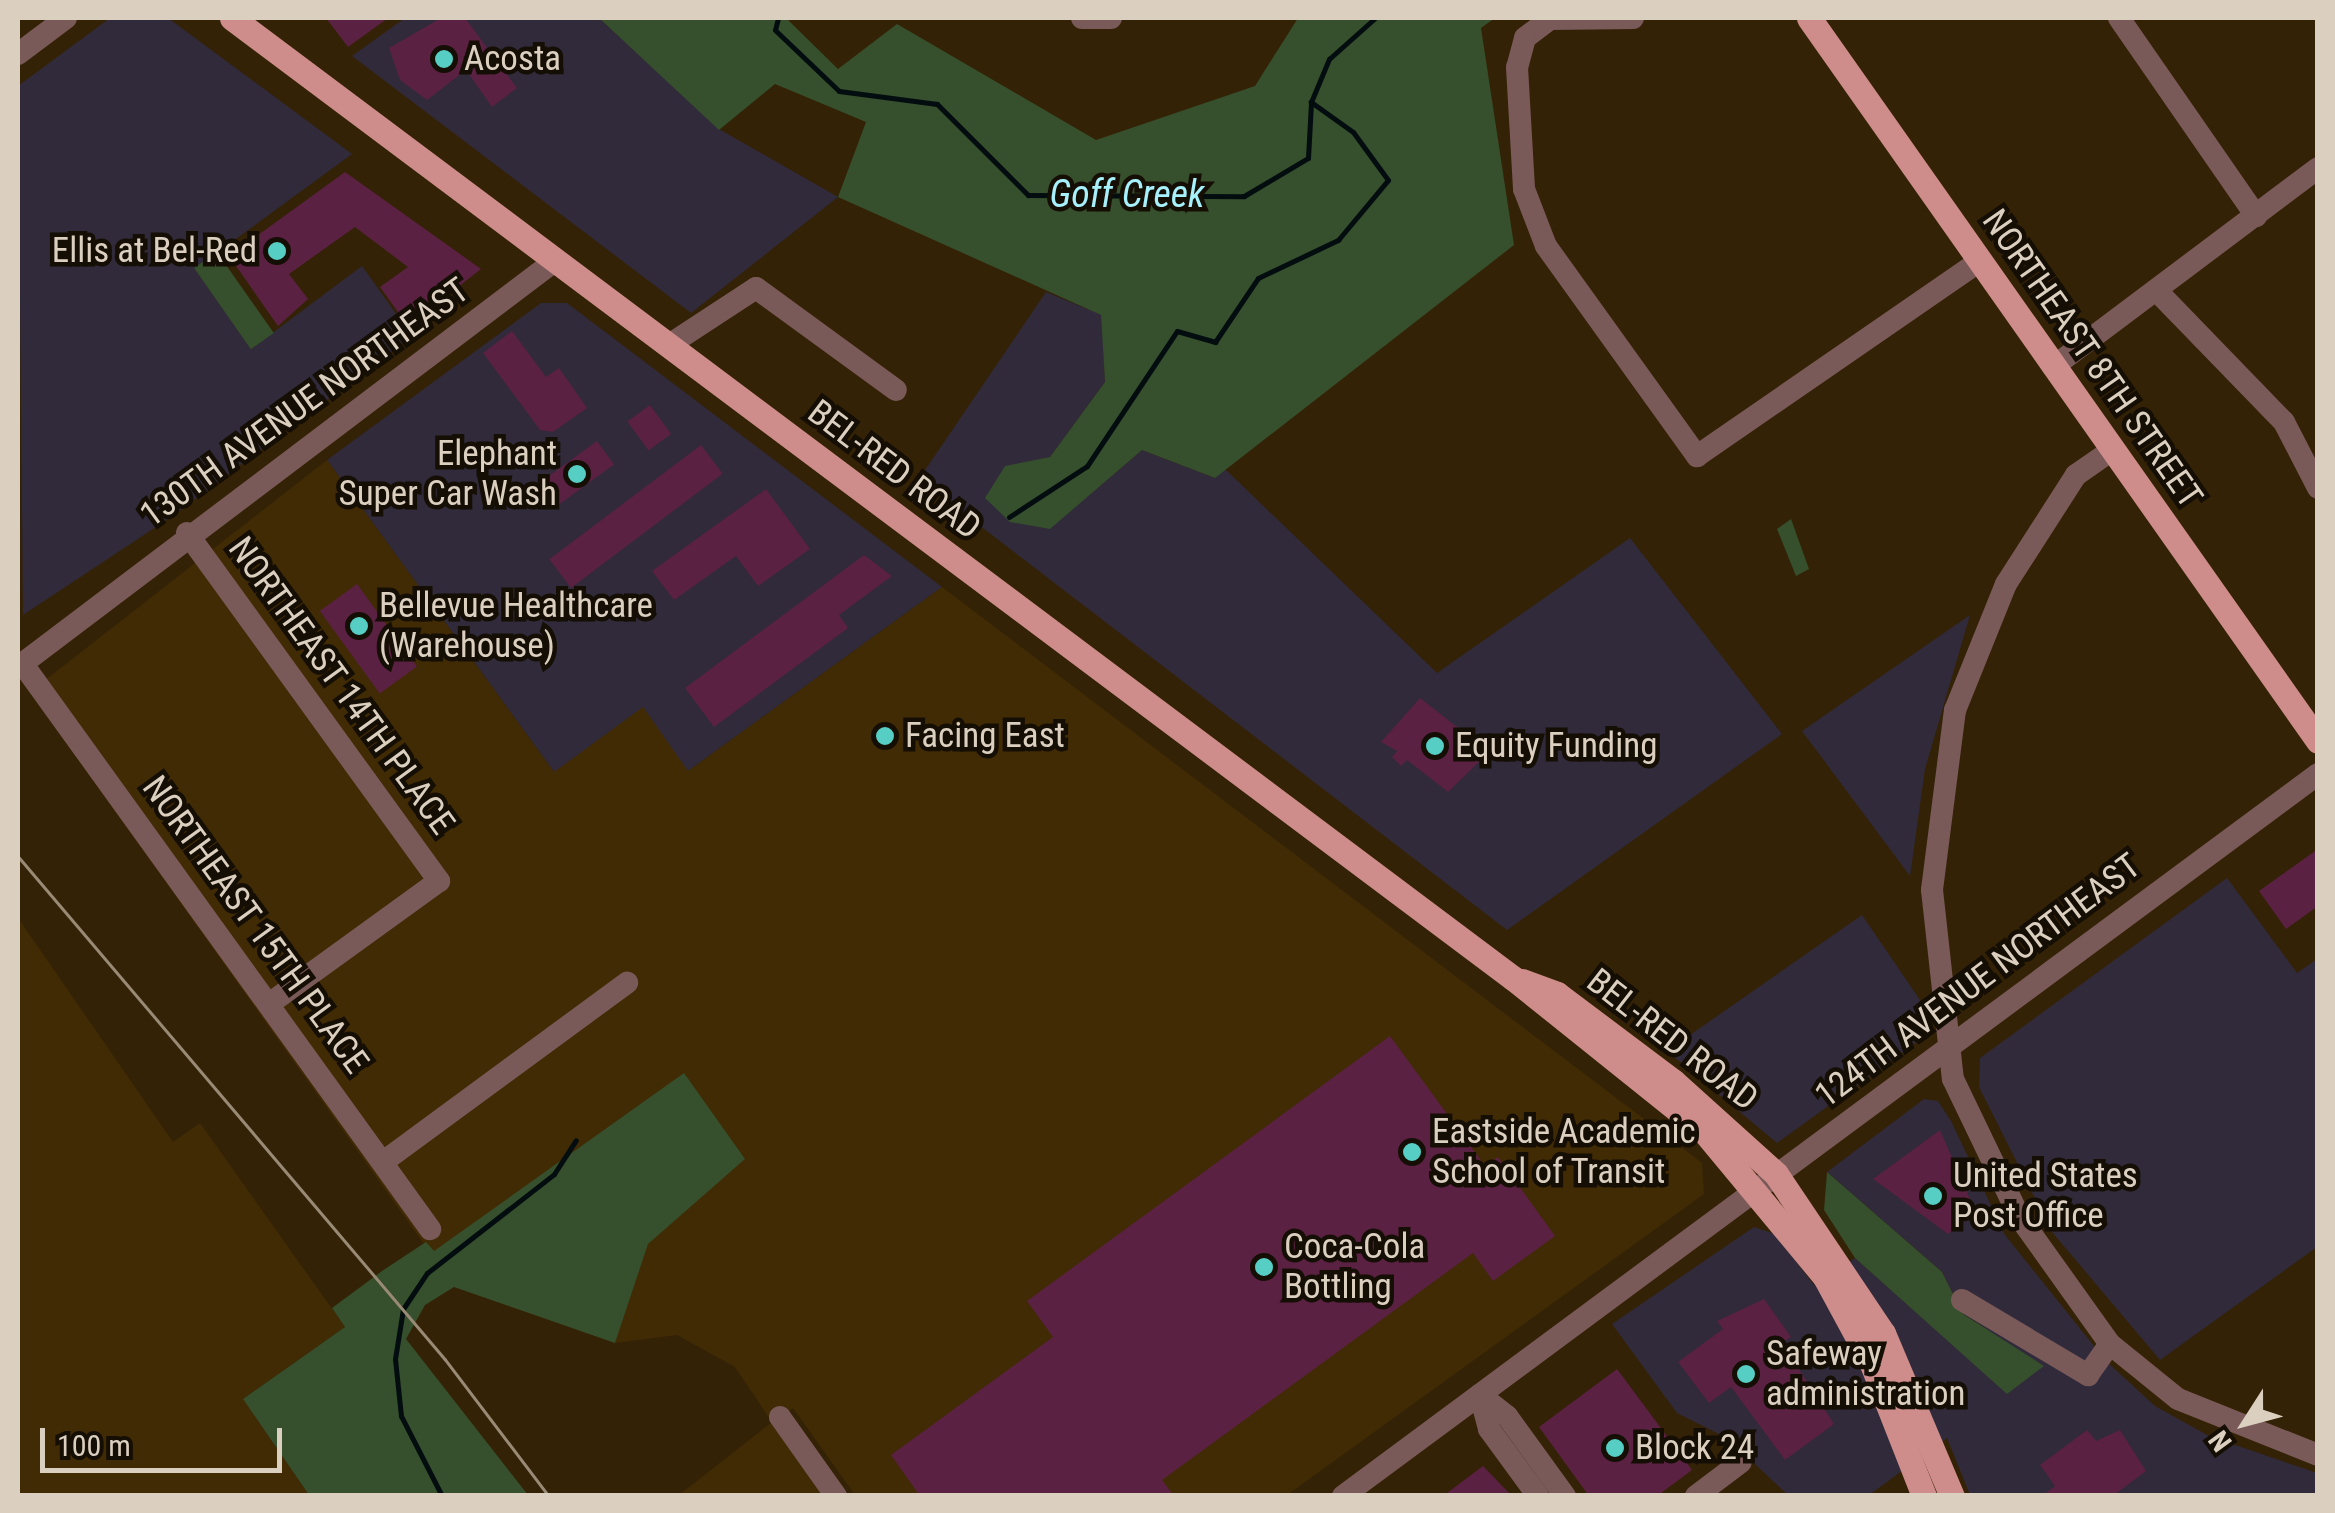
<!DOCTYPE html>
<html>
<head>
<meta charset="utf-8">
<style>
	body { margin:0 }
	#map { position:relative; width:2335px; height:1513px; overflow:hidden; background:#342206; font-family:"Roboto Condensed",sans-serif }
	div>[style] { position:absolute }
	.commercial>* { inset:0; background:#302a3a }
	.built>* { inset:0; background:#412b05 }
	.green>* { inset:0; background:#364f2c; transform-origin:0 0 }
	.stream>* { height:5px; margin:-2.5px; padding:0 2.5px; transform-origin:2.5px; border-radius:2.5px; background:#030d0f }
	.building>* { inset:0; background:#5a2142; transform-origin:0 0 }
	.minor>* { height:22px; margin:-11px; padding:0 11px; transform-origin:11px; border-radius:11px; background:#7a5a59 }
	.major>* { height:25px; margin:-12.5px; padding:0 12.5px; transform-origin:12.5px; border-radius:12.5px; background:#ce8d8a }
	.tram>* { height:2.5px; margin:-1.25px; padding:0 1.25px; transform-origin:1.25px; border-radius:1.25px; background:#998a76 }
	.dots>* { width:28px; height:28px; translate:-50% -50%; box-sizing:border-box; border:5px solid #150e04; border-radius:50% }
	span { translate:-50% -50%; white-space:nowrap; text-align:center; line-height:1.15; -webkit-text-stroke:9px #150e04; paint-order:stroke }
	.poi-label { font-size:35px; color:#dbcfc0 }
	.left { translate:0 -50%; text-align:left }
	.right { translate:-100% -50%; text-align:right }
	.street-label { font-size:35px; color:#dbcfc0 }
	.water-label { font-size:38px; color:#a6f1fc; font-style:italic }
	.frame { position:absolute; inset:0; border:20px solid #dbcfc0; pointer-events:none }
	.north { position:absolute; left:2195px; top:1373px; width:100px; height:100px; -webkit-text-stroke:8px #150e04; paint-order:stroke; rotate:234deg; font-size:28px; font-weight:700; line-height:40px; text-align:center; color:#dbcfc0 }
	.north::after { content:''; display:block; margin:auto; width:35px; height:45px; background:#dbcfc0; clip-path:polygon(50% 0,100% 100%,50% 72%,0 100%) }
	.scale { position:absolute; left:40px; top:1428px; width:242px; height:45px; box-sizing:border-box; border:5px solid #dbcfc0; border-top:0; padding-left:12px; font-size:30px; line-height:35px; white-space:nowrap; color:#dbcfc0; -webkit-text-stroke:8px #150e04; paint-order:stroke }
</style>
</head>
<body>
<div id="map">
	<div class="commercial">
		<i style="clip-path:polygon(110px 18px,168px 18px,352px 154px,195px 269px,251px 349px,362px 266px,412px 336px,174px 515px,23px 615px,18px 86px)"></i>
		<i style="clip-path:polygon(405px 18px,599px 18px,719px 129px,838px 197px,691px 313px,352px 56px)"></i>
		<i style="clip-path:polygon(1046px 292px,1102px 315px,1105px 382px,1050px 457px,1050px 528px,1142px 450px,1215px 478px,1225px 469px,1437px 673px,1630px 538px,1782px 734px,1507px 930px,919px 479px)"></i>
		<i style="clip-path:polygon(541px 303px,567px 303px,942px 587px,688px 771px,554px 772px,327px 460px)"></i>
		<i style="clip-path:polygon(1970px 615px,1925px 769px,1910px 876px,1802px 731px)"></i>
		<i style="clip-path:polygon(2227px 878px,2297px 973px,2317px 959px,2317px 1247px,2160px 1360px,2052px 1232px,1979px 1087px,1980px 1058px)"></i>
		<i style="clip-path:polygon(1862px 915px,1920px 1000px,1924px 1037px,1777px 1143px,1667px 1051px)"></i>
		<i style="clip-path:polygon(1924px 1099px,1938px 1101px,1951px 1121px,2005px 1235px,2106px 1361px,2155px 1406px,2209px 1436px,2317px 1473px,2317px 1495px,1970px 1495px,1947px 1438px,1869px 1495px,1788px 1495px,1727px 1438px,1677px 1413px,1612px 1324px,1754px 1227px,1775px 1234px,1814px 1285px,1855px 1258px,2007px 1393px,2043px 1366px,1963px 1314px,1942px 1272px,1827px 1172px)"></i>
	</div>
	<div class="built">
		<i style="clip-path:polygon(327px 460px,554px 772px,643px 707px,688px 771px,942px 587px,1702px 1163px,1704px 1194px,1287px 1495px,855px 1495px,793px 1408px,773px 1422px,822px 1495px,679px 1495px,772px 1422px,735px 1367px,677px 1335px,615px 1343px,454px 1286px,30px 692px)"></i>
		<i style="clip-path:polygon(18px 918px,173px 1142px,200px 1123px,345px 1327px,243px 1399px,309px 1495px,18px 1495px)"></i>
	</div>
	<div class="green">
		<i style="clip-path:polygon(599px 18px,786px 18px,838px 69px,897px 24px,1096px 140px,1255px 86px,1298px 18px,1495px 18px,1481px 28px,1514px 245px,1215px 478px,1142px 450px,1050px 529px,1010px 522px,985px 498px,1005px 466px,1050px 457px,1105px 382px,1101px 315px,838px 197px,866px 122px,775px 84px,719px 130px)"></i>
		<i style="left:217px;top:252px;width:99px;height:28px;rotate:55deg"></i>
		<i style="clip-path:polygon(1791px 519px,1809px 569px,1796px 576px,1777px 529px)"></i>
		<i style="clip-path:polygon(684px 1073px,745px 1159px,648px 1244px,615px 1343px,454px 1287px,425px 1305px,406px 1339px,528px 1495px,309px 1495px,243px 1399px,345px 1327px,332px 1308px,382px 1271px,426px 1242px,434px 1251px)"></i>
		<i style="clip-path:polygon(1827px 1172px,1942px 1272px,1963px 1314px,2044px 1366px,2007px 1394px,1855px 1258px,1824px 1210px)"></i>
	</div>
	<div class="stream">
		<i style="left:778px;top:18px;width:12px;rotate:104deg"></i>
		<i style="left:775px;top:30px;width:88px;rotate:43.6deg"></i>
		<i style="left:839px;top:91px;width:99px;rotate:7.6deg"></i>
		<i style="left:937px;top:104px;width:129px;rotate:45deg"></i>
		<i style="left:1028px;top:195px;width:216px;rotate:0.3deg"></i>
		<i style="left:1244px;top:196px;width:74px;rotate:-30.7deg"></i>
		<i style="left:1308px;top:158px;width:56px;rotate:-86.9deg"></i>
		<i style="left:1009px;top:517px;width:93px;rotate:-33.2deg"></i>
		<i style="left:1087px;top:466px;width:162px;rotate:-56.3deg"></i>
		<i style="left:1177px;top:331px;width:40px;rotate:16deg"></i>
		<i style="left:1215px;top:342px;width:77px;rotate:-56.1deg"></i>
		<i style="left:1258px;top:278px;width:89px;rotate:-25.4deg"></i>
		<i style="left:1338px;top:240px;width:78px;rotate:-50.2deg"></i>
		<i style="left:1388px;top:180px;width:59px;rotate:-126.1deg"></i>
		<i style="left:1353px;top:132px;width:52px;rotate:-144.5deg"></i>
		<i style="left:1311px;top:102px;width:47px;rotate:-67.3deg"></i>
		<i style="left:1329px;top:59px;width:62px;rotate:-41.7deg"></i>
		<i style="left:442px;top:1496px;width:90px;rotate:-117.1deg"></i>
		<i style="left:401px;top:1416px;width:57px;rotate:-96deg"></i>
		<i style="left:395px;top:1359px;width:51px;rotate:-80.9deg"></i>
		<i style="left:403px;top:1309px;width:43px;rotate:-56.3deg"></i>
		<i style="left:427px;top:1273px;width:161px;rotate:-37.9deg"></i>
		<i style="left:554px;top:1174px;width:40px;rotate:-57.1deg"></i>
	</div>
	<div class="building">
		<i style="clip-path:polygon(326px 18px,388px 18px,348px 47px)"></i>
		<i style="clip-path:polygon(441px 18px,465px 18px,517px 88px,492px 107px,466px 70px,427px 100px,400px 80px,389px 48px)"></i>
		<i style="clip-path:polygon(345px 172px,481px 269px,408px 326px,380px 287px,408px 267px,355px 227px,289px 274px,308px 299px,278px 326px,229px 256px)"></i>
		<i style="clip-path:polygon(512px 331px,546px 377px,559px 368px,587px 408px,553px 432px,540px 430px,483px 353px)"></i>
		<i style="left:650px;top:405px;width:36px;height:28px;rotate:54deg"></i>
		<i style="left:597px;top:441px;width:29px;height:71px;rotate:54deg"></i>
		<i style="left:701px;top:445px;width:36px;height:190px;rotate:53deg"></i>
		<i style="clip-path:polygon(766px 489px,810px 549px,758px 586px,736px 556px,674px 600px,652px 571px)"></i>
		<i style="clip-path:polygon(864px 555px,892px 576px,839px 615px,848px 628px,714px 727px,685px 688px)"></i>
		<i style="left:357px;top:584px;width:102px;height:46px;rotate:54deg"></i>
		<i style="clip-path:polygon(1420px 698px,1489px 752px,1448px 792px,1407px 760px,1401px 766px,1392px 757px,1397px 751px,1381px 742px)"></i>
		<i style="clip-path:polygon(2318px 849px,2318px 906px,2286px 929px,2259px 891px)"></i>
		<i style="clip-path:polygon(1390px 1036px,1485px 1166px,1498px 1157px,1555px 1236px,1493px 1281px,1473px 1253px,1162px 1480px,1174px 1496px,920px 1496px,891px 1455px,1053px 1337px,1027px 1301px)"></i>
		<i style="clip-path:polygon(1940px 1130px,1976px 1213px,1948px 1234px,1873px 1179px)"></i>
		<i style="clip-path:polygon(1764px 1299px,1791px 1337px,1782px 1343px,1834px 1424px,1785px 1460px,1731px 1387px,1709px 1403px,1678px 1362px,1723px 1329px,1717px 1321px)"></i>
		<i style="clip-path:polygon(1617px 1369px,1692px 1470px,1657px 1496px,1589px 1496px,1539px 1427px)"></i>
		<i style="clip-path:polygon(2087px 1430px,2096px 1441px,2120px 1430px,2146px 1471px,2113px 1496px,2042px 1496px,2055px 1486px,2040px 1465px)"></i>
		<i style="clip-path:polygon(1483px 1466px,1512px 1496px,1443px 1496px)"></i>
	</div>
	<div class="minor">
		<i style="left:1082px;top:18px;width:29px"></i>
		<i style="left:1633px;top:18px;width:83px;rotate:179.3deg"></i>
		<i style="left:1550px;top:19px;width:31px;rotate:143deg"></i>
		<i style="left:1525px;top:38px;width:30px;rotate:105deg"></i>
		<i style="left:1517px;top:67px;width:122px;rotate:86.7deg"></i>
		<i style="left:1524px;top:189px;width:61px;rotate:68.9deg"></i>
		<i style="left:1546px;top:246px;width:259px;rotate:54.3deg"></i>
		<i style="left:1697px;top:456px;width:344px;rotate:-34.6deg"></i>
		<i style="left:2119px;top:18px;width:241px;rotate:55.3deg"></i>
		<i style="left:18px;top:54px;width:60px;rotate:-36.9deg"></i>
		<i style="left:2156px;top:290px;width:184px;rotate:45.9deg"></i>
		<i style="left:2284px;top:422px;width:74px;rotate:62.7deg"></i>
		<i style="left:669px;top:345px;width:104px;rotate:-33.2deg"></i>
		<i style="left:756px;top:288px;width:173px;rotate:36.1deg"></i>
		<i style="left:2053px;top:367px;width:331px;rotate:-36.9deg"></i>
		<i style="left:2112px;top:450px;width:44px;rotate:145.2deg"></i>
		<i style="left:2076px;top:475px;width:130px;rotate:122.7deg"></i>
		<i style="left:2006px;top:584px;width:136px;rotate:112deg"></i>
		<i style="left:1955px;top:710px;width:181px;rotate:97.3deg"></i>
		<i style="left:1932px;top:890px;width:190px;rotate:83.7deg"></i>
		<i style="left:1953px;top:1079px;width:154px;rotate:64.3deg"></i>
		<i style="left:2020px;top:1218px;width:155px;rotate:54.5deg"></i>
		<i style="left:2110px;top:1344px;width:87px;rotate:39deg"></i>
		<i style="left:2178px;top:1399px;width:151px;rotate:21.8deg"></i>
		<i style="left:187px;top:533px;width:430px;rotate:54.1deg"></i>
		<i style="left:439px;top:881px;width:210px;rotate:144.1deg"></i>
		<i style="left:22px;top:663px;width:698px;rotate:54.21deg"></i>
		<i style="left:18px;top:667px;width:675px;rotate:-37.11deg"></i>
		<i style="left:383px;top:1162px;width:303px;rotate:-36.3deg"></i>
		<i style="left:1962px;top:1300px;width:147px;rotate:30.8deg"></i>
		<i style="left:2088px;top:1375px;width:38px;rotate:-55deg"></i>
		<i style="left:1480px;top:1395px;width:34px;rotate:38deg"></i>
		<i style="left:1507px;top:1416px;width:99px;rotate:54.1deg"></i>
		<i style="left:1480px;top:1395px;width:35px;rotate:75deg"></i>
		<i style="left:1489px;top:1429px;width:83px;rotate:53.8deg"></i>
		<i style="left:780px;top:1417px;width:97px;rotate:54.7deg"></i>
		<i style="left:1343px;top:1496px;width:1213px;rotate:-36.52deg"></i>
		<i style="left:1696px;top:1496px;width:56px;rotate:-37.1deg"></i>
	</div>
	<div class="major">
		<i style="left:232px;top:18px;width:1601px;rotate:36.85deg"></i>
		<i style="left:1513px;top:978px;width:243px;rotate:38.7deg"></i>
		<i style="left:1703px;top:1130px;width:191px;rotate:50.3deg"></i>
		<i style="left:1825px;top:1277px;width:99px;rotate:61.6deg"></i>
		<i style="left:1872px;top:1364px;width:142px;rotate:68.5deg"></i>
		<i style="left:1809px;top:18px;width:884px;rotate:54.85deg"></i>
		<i style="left:1522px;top:981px;width:37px;rotate:20deg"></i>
		<i style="left:1557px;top:994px;width:146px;rotate:36.9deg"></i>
		<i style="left:1674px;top:1082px;width:137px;rotate:42deg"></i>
		<i style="left:1776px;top:1174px;width:192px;rotate:56.1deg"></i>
		<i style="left:1883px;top:1333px;width:177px;rotate:67.1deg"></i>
	</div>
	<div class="tram">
		<i style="left:18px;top:856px;width:660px;rotate:49.67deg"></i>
		<i style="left:445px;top:1359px;width:172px;rotate:52.8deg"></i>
	</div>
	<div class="dots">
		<i style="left:444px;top:59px;background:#56cec3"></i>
		<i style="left:277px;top:251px;background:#56cec3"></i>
		<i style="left:577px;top:474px;background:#56cec3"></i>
		<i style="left:359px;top:626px;background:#56cec3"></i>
		<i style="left:885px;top:736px;background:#56cec3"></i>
		<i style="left:1435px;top:746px;background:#56cec3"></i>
		<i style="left:1412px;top:1152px;background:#56cec3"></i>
		<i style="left:1933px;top:1196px;background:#56cec3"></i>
		<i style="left:1264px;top:1267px;background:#56cec3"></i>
		<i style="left:1746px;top:1374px;background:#56cec3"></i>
		<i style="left:1615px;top:1448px;background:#56cec3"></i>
	</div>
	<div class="poi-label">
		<span class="left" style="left:464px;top:59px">Acosta</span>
		<span class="right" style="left:257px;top:251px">Ellis at Bel-Red</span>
		<span class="right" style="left:557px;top:474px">Elephant<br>Super Car Wash</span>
		<span class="left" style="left:379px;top:626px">Bellevue Healthcare<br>(Warehouse)</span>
		<span class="left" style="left:905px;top:736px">Facing East</span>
		<span class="left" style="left:1455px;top:746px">Equity Funding</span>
		<span class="left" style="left:1432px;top:1152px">Eastside Academic<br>School of Transit</span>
		<span class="left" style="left:1953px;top:1196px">United States<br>Post Office</span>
		<span class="left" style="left:1284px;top:1267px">Coca-Cola<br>Bottling</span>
		<span class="left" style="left:1766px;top:1374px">Safeway<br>administration</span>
		<span class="left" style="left:1635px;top:1448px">Block 24</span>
	</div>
	<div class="street-label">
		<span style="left:2092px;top:359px;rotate:55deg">NORTHEAST 8TH STREET</span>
		<span style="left:305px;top:403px;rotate:-36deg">130TH AVENUE NORTHEAST</span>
		<span style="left:894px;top:470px;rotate:37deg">BEL-RED ROAD</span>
		<span style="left:341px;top:686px;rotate:54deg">NORTHEAST 14TH PLACE</span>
		<span style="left:255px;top:925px;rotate:54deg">NORTHEAST 15TH PLACE</span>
		<span style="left:1978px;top:981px;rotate:-37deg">124TH AVENUE NORTHEAST</span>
		<span style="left:1672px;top:1040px;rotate:38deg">BEL-RED ROAD</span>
	</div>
	<div class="water-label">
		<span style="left:1127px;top:195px">Goff Creek</span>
	</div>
	<div class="frame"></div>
	<div class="north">N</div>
	<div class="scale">100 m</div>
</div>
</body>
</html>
